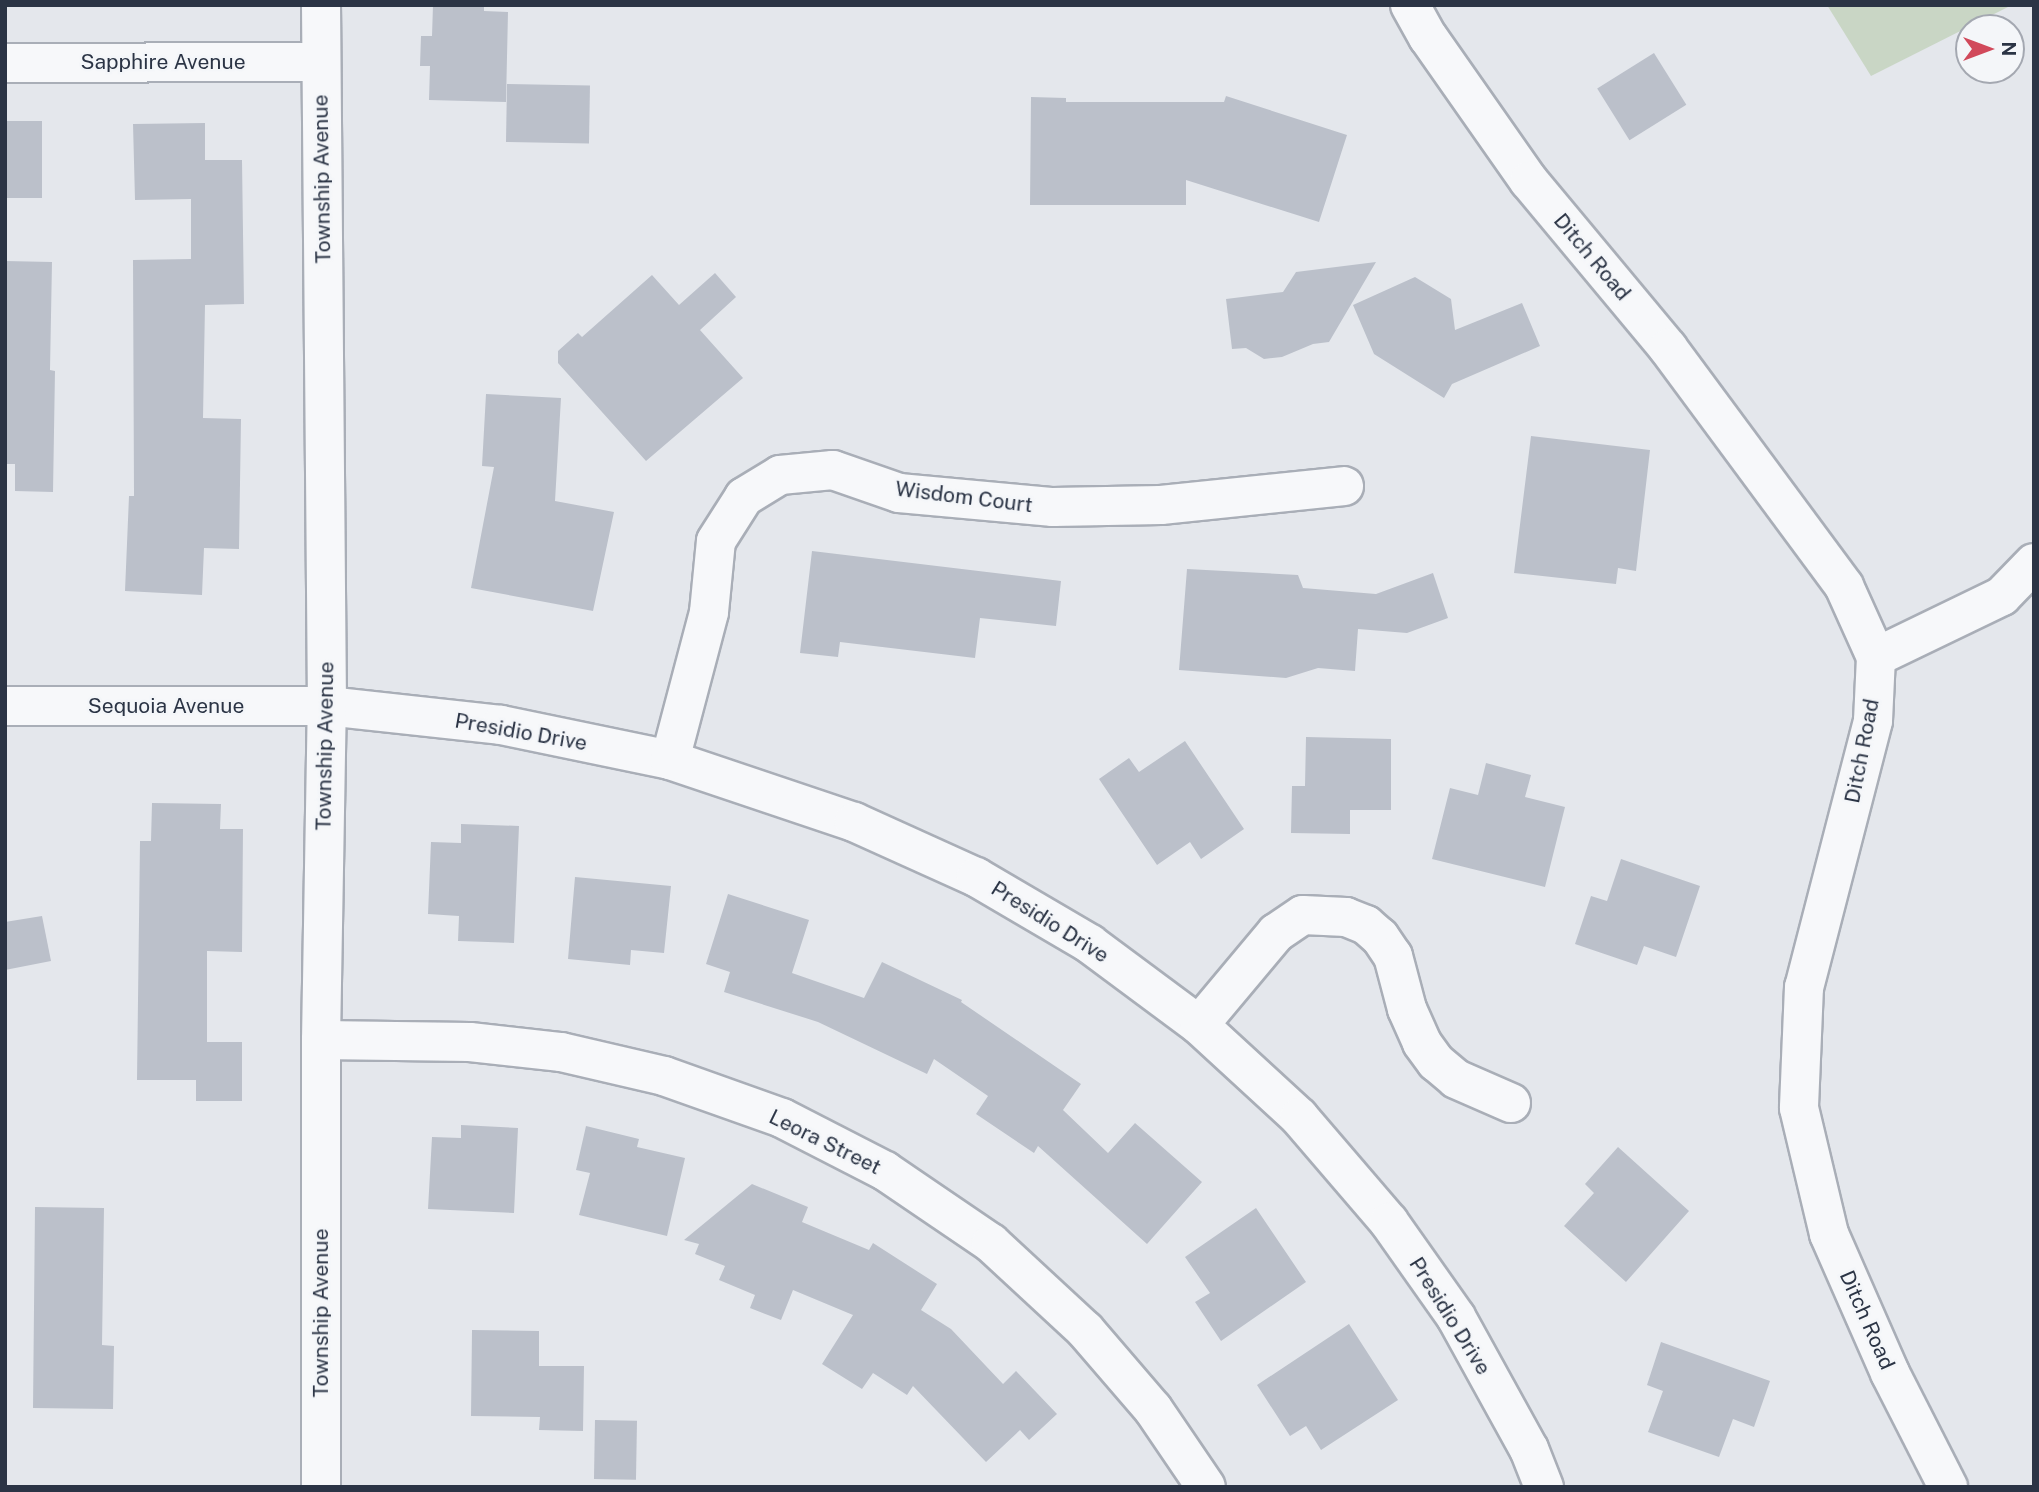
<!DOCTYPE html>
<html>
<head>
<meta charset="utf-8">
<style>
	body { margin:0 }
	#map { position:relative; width:2039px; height:1492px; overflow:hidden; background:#e4e7ec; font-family:"Public Sans",sans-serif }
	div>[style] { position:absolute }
	.green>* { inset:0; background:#c9d6c5 }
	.building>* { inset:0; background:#bbc0ca; transform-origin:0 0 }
	.roads { filter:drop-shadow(2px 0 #a9aeb7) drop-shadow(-2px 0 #a9aeb7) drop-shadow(0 2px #a9aeb7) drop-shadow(0 -2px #a9aeb7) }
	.minor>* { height:38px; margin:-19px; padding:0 19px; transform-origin:19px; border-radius:19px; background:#f7f8fa }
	span { translate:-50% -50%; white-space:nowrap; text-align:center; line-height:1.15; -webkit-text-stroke:5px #f4f6f9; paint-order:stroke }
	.street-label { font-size:21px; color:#2b3445 }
	.frame { position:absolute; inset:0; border:7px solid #2b3445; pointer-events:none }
	.north { position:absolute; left:1955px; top:14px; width:70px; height:70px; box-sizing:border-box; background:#f4f6f9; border:2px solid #a4a8b1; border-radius:50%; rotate:90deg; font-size:19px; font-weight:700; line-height:28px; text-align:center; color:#2b3445 }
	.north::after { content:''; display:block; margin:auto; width:24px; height:32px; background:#d1495b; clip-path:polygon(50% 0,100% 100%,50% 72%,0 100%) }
</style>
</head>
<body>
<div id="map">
	<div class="green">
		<i style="clip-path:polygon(1827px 5px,2012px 5px,1871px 76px)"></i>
	</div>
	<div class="building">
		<i style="clip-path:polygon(433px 5px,484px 5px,484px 11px,508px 12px,506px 102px,429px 100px,430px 66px,420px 66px,421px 36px,432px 36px)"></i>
		<i style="left:1654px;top:53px;width:61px;height:67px;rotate:58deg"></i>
		<i style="left:507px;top:84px;width:83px;height:58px;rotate:1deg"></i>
		<i style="clip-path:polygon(1226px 96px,1347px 135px,1319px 222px,1186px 180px,1186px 205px,1030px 205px,1031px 97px,1066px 98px,1066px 102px,1224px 102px)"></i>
		<i style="left:5px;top:121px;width:37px;height:77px"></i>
		<i style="clip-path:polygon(205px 123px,205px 160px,242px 160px,244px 304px,205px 305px,203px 418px,241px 419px,239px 549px,204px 548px,202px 595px,125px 591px,129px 496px,134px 496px,133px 260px,191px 259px,191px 199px,135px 200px,133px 124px)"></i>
		<i style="clip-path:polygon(5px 261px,52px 262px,50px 370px,55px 371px,53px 492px,15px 491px,15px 464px,5px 464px)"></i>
		<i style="clip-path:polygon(1376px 262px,1329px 342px,1313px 344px,1282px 357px,1264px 359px,1246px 348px,1232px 349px,1226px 299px,1283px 292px,1296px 272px)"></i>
		<i style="clip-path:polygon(715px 273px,736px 297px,700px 330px,743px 378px,646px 461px,558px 363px,558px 351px,578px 333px,582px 337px,652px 275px,679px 305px)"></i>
		<i style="clip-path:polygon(1415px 277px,1451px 299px,1455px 330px,1522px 303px,1540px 346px,1452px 384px,1444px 398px,1374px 354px,1353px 305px)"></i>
		<i style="clip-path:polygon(486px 394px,561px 398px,555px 501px,614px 512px,593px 611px,471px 588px,494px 467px,482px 466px)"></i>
		<i style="clip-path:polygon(1531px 436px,1650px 450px,1636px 571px,1618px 568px,1616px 584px,1514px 573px)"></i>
		<i style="clip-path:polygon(812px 551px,1061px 581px,1056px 626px,980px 618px,975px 658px,840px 642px,838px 657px,800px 653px)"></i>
		<i style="clip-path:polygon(1187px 569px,1298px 575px,1303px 588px,1376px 594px,1433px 573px,1448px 618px,1407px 633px,1358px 629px,1355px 671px,1318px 668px,1286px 678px,1179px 670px)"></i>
		<i style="clip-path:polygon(1306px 737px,1391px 739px,1391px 810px,1350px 810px,1350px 834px,1291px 833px,1292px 786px,1305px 786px)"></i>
		<i style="clip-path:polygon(1185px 741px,1244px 829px,1201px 859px,1190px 842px,1157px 865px,1099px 779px,1129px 758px,1139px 772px)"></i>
		<i style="clip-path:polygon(1486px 763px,1531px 775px,1525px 797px,1565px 807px,1545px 887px,1432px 859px,1450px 788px,1478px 795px)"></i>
		<i style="clip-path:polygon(152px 803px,221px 804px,220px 829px,243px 829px,242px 952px,207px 951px,207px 1042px,242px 1042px,242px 1101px,196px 1101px,196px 1080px,137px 1080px,140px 841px,151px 841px)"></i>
		<i style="clip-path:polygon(461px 824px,519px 826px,514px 943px,458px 941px,459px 916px,428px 914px,431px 842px,461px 843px)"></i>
		<i style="clip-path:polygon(1621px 859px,1700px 886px,1676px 957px,1644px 946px,1637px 965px,1575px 944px,1591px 896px,1607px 901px)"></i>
		<i style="clip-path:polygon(575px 877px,671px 886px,664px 953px,631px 950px,630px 965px,568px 959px)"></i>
		<i style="clip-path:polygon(728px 894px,809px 920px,792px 973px,864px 998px,882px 962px,962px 1000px,961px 1002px,1081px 1084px,1063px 1110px,1108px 1153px,1135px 1123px,1202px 1182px,1147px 1244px,1038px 1146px,1034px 1153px,976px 1114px,988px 1096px,934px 1059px,927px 1074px,818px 1022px,724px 992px,730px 972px,706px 964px)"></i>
		<i style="clip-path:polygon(42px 916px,51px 961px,5px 970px,5px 922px)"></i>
		<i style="clip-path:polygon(461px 1125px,518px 1128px,514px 1213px,428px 1209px,432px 1137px,461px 1138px)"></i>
		<i style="clip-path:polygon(586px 1126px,639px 1139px,637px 1147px,685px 1158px,667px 1236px,579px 1215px,590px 1173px,576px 1170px)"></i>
		<i style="clip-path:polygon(1618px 1147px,1689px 1211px,1626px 1282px,1564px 1226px,1594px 1193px,1585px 1184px)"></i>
		<i style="clip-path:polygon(752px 1184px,808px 1207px,802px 1222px,869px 1250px,873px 1243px,937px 1284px,921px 1310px,951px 1329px,1003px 1384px,1016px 1371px,1057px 1414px,1029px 1440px,1020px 1430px,986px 1462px,913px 1386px,907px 1395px,873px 1373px,862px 1389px,822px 1364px,853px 1315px,793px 1290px,781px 1320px,750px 1308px,755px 1295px,719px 1280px,725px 1266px,695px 1254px,699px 1244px,684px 1240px)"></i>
		<i style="clip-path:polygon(35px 1207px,104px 1208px,102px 1345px,114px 1346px,113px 1409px,33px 1408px)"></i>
		<i style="clip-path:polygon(1256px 1208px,1306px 1282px,1221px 1341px,1195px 1302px,1210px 1293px,1185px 1257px)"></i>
		<i style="clip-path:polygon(1349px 1324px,1398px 1400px,1321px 1450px,1306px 1426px,1290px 1436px,1257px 1385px)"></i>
		<i style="clip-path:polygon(472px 1330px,539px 1331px,539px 1366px,584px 1366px,583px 1431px,539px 1430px,540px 1417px,471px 1416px)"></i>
		<i style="clip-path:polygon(1661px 1342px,1770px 1381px,1754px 1427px,1733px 1419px,1719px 1457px,1648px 1432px,1663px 1391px,1647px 1385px)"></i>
		<i style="left:595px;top:1420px;width:42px;height:59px;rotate:1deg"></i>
	</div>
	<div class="roads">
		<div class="minor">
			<i style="left:1410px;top:5px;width:37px;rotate:61deg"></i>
			<i style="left:1428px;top:37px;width:176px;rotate:55deg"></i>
			<i style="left:1529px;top:181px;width:217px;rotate:50.2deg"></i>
			<i style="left:1668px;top:348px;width:296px;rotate:53.5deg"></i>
			<i style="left:1844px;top:586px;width:78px;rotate:65.7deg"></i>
			<i style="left:1876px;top:657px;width:64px;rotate:92.7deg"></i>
			<i style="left:1873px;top:721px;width:275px;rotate:104.5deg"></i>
			<i style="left:1804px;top:987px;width:121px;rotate:92.4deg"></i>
			<i style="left:1799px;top:1108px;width:130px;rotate:76.6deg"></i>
			<i style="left:1829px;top:1234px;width:152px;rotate:66.3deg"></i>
			<i style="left:1890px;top:1373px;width:128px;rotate:63deg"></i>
			<i style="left:5px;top:63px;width:316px;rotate:-0.2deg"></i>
			<i style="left:1876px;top:657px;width:140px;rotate:-25.8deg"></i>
			<i style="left:2002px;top:596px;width:46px;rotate:-45.9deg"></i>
			<i style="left:5px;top:706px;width:322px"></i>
			<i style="left:327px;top:706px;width:175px;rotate:6.2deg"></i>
			<i style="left:501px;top:725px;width:173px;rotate:11.7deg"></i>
			<i style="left:670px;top:760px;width:194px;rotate:18.6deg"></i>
			<i style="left:854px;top:822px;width:134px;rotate:24.3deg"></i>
			<i style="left:976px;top:877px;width:132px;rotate:30.4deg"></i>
			<i style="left:1090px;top:944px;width:136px;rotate:36.6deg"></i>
			<i style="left:1199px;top:1025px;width:136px;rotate:42.6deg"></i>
			<i style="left:1299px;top:1117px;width:138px;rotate:49.4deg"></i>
			<i style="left:1389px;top:1222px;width:116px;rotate:54.8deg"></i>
			<i style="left:1456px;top:1317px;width:151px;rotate:61.1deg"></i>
			<i style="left:1529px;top:1449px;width:41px;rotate:68.5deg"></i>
			<i style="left:670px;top:760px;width:153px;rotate:-75.2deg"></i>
			<i style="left:709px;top:612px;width:71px;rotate:-84.4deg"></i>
			<i style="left:716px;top:541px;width:52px;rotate:-57.5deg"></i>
			<i style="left:744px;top:497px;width:42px;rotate:-31.4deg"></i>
			<i style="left:780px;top:475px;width:53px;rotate:-5.4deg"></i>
			<i style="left:833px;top:470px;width:70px;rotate:19.2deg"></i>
			<i style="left:899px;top:493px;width:155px;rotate:5.2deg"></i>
			<i style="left:1053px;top:507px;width:108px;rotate:-1.1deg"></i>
			<i style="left:1161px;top:505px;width:184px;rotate:-5.9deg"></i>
			<i style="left:1199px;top:1025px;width:120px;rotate:-50.1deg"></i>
			<i style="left:1276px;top:933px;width:32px;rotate:-34deg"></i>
			<i style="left:1303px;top:915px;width:43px;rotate:2.7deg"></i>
			<i style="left:1346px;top:917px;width:22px;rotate:22deg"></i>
			<i style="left:1366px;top:925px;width:18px;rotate:41deg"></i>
			<i style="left:1380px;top:937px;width:23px;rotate:56deg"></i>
			<i style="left:1393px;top:956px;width:55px;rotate:75.2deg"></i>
			<i style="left:1407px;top:1009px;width:37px;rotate:66deg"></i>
			<i style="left:1422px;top:1043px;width:24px;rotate:54deg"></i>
			<i style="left:1436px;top:1062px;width:26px;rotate:40deg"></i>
			<i style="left:1456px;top:1079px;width:60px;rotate:23.6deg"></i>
			<i style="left:321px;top:1040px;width:149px;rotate:0.8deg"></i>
			<i style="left:470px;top:1042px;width:92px;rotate:6.3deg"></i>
			<i style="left:561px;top:1052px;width:106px;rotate:13.1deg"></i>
			<i style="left:664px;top:1076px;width:125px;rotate:19.6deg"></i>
			<i style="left:782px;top:1118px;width:116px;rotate:27.2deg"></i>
			<i style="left:885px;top:1171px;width:128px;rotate:34.2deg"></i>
			<i style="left:991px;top:1243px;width:128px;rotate:42.8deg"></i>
			<i style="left:1085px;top:1330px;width:104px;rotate:49.3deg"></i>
			<i style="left:1153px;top:1409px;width:94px;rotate:55.8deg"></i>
			<i style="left:321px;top:1487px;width:447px;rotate:-90deg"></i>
			<i style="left:321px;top:1040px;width:334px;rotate:-89deg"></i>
			<i style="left:327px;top:706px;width:701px;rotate:-90.49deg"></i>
		</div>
	</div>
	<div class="street-label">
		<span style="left:163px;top:62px">Sapphire Avenue</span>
		<span style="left:322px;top:179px;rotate:-91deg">Township Avenue</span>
		<span style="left:1592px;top:257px;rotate:50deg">Ditch Road</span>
		<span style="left:964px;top:497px;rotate:7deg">Wisdom Court</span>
		<span style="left:166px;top:706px">Sequoia Avenue</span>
		<span style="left:521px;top:732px;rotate:10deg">Presidio Drive</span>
		<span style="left:325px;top:746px;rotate:-89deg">Township Avenue</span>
		<span style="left:1862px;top:751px;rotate:-79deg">Ditch Road</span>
		<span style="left:1050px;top:922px;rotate:32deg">Presidio Drive</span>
		<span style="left:825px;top:1142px;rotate:26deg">Leora Street</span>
		<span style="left:321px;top:1313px;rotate:-90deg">Township Avenue</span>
		<span style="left:1450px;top:1316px;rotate:58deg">Presidio Drive</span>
		<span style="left:1867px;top:1320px;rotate:66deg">Ditch Road</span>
	</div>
	<div class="frame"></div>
	<div class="north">N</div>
</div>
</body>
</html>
